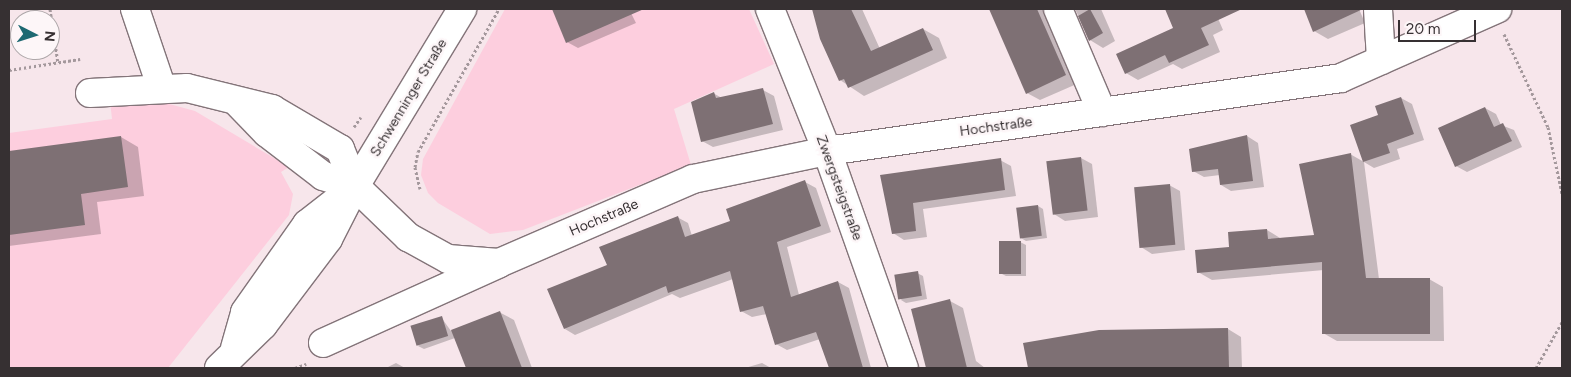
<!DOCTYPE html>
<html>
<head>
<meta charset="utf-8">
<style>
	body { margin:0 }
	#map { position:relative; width:1571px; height:377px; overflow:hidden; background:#f7e6eb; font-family:Figtree,sans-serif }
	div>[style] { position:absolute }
	.green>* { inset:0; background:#fdcede }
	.shadow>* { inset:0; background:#0003 }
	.building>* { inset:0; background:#7e7074; transform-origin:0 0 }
	.path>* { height:3px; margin-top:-1.5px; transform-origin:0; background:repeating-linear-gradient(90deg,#a4989c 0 2.5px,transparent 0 5px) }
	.roads { filter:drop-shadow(1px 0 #837479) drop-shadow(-1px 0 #837479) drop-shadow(0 1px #837479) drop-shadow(0 -1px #837479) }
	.minor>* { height:28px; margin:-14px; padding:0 14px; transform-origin:14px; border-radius:14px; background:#fff }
	.major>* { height:28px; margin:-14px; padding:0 14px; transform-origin:14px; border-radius:14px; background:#fff }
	span { translate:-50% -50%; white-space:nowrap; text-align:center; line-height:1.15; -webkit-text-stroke:5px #fdf6f8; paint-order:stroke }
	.street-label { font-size:14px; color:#363032 }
	.frame { position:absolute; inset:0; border:10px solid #363032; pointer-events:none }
	.north { position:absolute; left:10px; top:10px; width:50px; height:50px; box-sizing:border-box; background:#fdf6f8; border:1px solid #ada7a9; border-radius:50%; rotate:95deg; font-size:14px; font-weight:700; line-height:20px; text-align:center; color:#363032 }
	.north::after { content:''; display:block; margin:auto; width:18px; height:22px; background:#1e6972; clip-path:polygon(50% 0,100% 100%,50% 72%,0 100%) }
	.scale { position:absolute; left:1398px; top:20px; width:78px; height:22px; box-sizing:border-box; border:2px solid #363032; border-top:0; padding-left:6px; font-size:15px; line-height:18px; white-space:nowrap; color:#363032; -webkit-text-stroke:4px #fdf6f8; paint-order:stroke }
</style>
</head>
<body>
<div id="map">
	<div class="green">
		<i style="clip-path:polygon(505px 9px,749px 9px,774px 64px,674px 109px,691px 165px,523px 230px,490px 234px,438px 203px,428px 193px,421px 175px,423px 159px)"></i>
		<i style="clip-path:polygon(110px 101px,162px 102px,195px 111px,289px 167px,281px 172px,293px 194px,289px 215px,168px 368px,9px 368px,9px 133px,112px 119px)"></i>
	</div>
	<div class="shadow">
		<i style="clip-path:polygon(553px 9px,629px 9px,636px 23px,578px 48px,567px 42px)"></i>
		<i style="clip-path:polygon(814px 9px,862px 9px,880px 49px,923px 29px,939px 38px,947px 58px,864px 96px,840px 80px)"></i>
		<i style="clip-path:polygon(990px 9px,1058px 9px,1079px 83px,1040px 100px,1027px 93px)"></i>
		<i style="clip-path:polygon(1075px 9px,1101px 9px,1115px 41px,1103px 48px,1090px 40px)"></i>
		<i style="clip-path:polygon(1167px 9px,1214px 9px,1223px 30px,1213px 35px,1220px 52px,1182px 69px,1173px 64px,1138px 80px,1126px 73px,1175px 29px)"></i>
		<i style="clip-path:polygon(1306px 9px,1359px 9px,1365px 23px,1328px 39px,1314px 31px)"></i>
		<i style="clip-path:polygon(763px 90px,774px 96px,783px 130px,713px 147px,702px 141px,713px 93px,722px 98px)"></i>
		<i style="clip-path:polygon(1401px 98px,1412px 104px,1424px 140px,1397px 149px,1400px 159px,1374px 168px,1364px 162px,1379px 279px,1429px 279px,1443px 287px,1444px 341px,1337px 341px,1323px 333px,1324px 270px,1212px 280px,1198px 272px,1230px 248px,1267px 230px,1280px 238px,1316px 236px,1350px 154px,1364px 162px,1379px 116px)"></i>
		<i style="clip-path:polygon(1485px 108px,1496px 114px,1501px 125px,1514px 130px,1522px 147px,1467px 172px,1456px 166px)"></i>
		<i style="clip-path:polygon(1247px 136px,1258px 143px,1264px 187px,1231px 191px,1221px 185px,1220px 175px,1204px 177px,1193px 171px)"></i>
		<i style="clip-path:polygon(121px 137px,138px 147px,144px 196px,97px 202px,101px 234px,9px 246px,9px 152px)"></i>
		<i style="clip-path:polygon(1081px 158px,1092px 164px,1098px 217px,1065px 221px,1054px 214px,1048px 162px)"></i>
		<i style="clip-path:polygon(1000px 160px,1011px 166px,1016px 196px,923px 209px,927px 237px,904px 240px,893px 233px,881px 176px)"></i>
		<i style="clip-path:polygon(805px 182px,816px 188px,831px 232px,787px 247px,799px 295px,838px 282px,849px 288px,871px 368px,830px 368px,820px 339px,787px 350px,776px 344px,767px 314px,752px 317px,741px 311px,733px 279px,680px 298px,672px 294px,575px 335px,565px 329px,608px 266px,601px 248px,677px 217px,688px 223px,692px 236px,732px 222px)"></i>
		<i style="clip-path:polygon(1169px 185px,1180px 191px,1185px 250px,1152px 254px,1141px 247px)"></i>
		<i style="clip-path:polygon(1038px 206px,1043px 209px,1047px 238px,1026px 241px,1021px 238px)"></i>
		<i style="clip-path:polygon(1020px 242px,1026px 245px,1026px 276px,1006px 276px,1000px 273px)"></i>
		<i style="clip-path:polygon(917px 273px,923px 276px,927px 299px,906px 303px,901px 300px)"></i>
		<i style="clip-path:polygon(950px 301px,963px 308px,976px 361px,985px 368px,929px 368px,913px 310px)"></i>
		<i style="clip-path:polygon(499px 312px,514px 320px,532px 368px,467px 368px,455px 338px,424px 349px,418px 346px,441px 317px,451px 331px)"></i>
		<i style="clip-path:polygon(1228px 329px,1241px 337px,1242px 368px,1029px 368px,1025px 344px)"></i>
		<i style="clip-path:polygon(396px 363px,405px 368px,386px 368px)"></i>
		<i style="clip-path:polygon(762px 363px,771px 368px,745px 368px)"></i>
	</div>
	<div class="building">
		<i style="clip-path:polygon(552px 9px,644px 9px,566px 43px)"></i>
		<i style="clip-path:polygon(812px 9px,851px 9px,871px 51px,923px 28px,933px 50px,848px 88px,844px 79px,839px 81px,820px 39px)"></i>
		<i style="clip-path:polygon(989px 9px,1037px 9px,1066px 75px,1026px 94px)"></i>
		<i style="clip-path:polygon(1090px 9px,1103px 33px,1089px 41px,1078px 16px)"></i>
		<i style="clip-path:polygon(1165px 9px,1242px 9px,1201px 28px,1209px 45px,1169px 63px,1165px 55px,1125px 74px,1116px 54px,1173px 28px)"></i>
		<i style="clip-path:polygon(1304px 9px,1363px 9px,1313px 32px)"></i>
		<i style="clip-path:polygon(763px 88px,773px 124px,701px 142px,691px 102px,714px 92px,716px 98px)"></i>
		<i style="clip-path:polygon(1401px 97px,1414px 134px,1387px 144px,1390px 153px,1363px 162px,1350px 125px,1378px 115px,1375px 106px)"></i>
		<i style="clip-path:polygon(1485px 107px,1494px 127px,1503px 123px,1512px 141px,1455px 167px,1438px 128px)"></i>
		<i style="clip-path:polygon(1247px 135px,1253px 181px,1220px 185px,1218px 169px,1192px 172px,1189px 149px)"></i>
		<i style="clip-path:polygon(121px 136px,128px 187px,81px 194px,85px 225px,9px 235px,9px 151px)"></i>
		<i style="clip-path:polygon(1351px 153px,1366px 278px,1430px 278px,1430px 334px,1322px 334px,1322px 262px,1197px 273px,1195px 250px,1229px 247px,1228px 232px,1267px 229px,1268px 239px,1314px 235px,1299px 164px)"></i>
		<i style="left:1081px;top:157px;width:54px;height:35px;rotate:83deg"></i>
		<i style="clip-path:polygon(1001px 158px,1005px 190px,913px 203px,916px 231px,892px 234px,880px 175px)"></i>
		<i style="clip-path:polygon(805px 180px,821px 226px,777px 242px,791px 297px,838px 281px,863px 368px,829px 368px,816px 332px,775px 345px,763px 306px,740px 312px,730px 271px,668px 293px,666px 286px,564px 329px,547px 289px,607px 265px,599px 247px,678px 216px,685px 237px,730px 221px,726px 209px)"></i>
		<i style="left:1170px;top:184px;width:61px;height:36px;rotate:85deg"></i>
		<i style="left:1038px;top:205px;width:31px;height:22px;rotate:83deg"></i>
		<i style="left:999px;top:241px;width:22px;height:33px"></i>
		<i style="left:918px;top:271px;width:25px;height:24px;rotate:81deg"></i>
		<i style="clip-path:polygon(950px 299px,967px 368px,926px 368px,911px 309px)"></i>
		<i style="clip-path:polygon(500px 311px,522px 368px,466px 368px,451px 330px)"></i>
		<i style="left:442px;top:316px;width:21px;height:33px;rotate:73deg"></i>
		<i style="clip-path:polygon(1228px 328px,1229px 368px,1028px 368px,1023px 343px,1099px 330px)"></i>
	</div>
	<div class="path">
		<i style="left:50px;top:9px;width:55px;rotate:81.6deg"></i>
		<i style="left:1504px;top:34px;width:103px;rotate:64.7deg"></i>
		<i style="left:1548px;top:127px;width:68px;rotate:78.2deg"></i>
		<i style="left:9px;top:70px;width:72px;rotate:-8.8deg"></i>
		<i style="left:354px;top:127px;width:12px;rotate:-55deg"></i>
		<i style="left:420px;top:189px;width:23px;rotate:-103deg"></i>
		<i style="left:415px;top:167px;width:15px;rotate:-79deg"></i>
		<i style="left:418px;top:152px;width:164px;rotate:-60.5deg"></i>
		<i style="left:295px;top:368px;width:12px;rotate:-20deg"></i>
		<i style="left:1536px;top:368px;width:53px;rotate:-60.5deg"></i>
	</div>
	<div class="roads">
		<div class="minor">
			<i style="left:135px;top:9px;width:81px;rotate:71.3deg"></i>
			<i style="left:770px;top:9px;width:153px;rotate:68.1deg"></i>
			<i style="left:827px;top:151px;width:230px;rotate:70.5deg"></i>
			<i style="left:1058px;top:9px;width:112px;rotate:66.9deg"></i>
			<i style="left:1378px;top:9px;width:51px;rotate:86.6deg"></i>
			<i style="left:90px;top:93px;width:97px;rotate:-3deg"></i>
			<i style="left:187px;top:88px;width:88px;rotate:13.9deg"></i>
			<i style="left:272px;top:109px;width:79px;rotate:30.5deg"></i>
			<i style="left:340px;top:149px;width:40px;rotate:68deg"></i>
			<i style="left:355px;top:186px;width:74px;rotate:43.9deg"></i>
			<i style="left:408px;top:237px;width:46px;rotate:28.8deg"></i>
			<i style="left:448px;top:259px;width:51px;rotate:4.5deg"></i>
			<i style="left:499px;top:263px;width:211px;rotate:-23.4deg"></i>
			<i style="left:693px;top:179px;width:137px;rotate:-11.8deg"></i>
			<i style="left:827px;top:151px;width:519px;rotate:-8.08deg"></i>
			<i style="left:1341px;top:78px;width:171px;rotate:-23.9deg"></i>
			<i style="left:239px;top:104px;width:40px;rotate:46deg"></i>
			<i style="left:267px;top:133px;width:71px;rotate:37.5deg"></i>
			<i style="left:323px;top:176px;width:34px;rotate:17deg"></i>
			<i style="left:323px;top:343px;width:192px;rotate:-24.3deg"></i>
		</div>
		<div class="major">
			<i style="left:235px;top:348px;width:37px;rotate:-74deg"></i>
			<i style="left:245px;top:312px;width:108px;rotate:-54.8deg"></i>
			<i style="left:307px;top:224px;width:52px;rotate:-38deg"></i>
			<i style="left:219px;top:368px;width:62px;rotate:-44.3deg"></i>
			<i style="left:263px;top:325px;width:108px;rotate:-52.9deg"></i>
			<i style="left:328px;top:239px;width:59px;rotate:-63deg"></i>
			<i style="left:355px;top:186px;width:207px;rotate:-58.8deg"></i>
		</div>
	</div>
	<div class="street-label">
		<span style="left:409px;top:98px;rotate:-59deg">Schwenninger Straße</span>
		<span style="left:996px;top:127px;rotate:-8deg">Hochstraße</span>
		<span style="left:839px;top:188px;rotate:70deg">Zwergsteigstraße</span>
		<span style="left:604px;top:218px;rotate:-23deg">Hochstraße</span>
	</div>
	<div class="frame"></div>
	<div class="north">N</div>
	<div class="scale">20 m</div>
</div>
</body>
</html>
